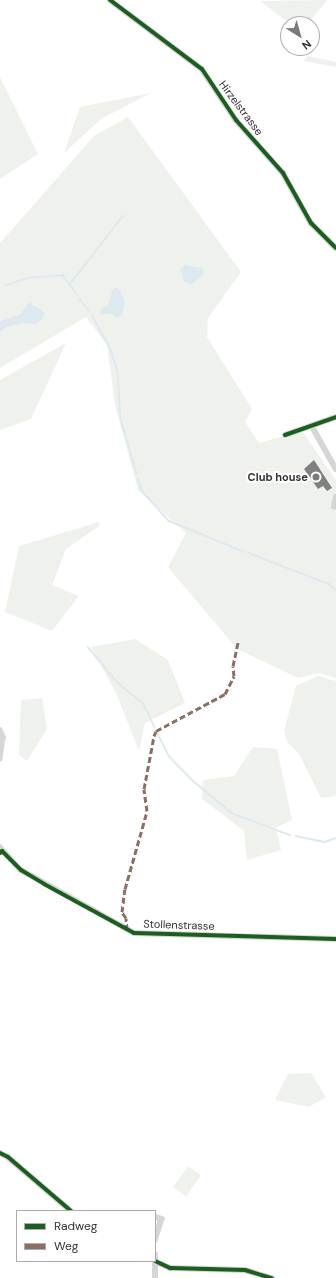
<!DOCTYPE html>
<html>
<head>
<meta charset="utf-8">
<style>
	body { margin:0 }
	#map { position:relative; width:336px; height:1278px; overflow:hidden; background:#fff; font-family:"DM Sans",sans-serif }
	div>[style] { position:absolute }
	.green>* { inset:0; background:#eff2ec; transform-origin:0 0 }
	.water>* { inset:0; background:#dde9ef }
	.stream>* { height:1.5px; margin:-0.75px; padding:0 0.75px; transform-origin:0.75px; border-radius:0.75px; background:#dde9ef }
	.building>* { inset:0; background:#808080 }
	.minor>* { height:5.5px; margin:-2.75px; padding:0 2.75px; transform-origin:2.75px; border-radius:2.75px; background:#d6d6d6 }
	.quiet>* { height:3px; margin-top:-1.5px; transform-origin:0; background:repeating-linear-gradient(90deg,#8d6e63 0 6px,transparent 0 9px) }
	.cycleway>* { height:4px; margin:-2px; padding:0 2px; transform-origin:2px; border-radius:2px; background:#1b5e20 }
	.dots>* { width:11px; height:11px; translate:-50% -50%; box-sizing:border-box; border:2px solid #fff; border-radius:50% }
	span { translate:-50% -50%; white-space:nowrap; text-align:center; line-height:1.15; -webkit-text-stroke:4px #fff; paint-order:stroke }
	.street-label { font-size:11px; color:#323232 }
	.poi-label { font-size:11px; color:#323232; font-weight:700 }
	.right { translate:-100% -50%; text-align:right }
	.legend { position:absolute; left:16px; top:1210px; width:140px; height:52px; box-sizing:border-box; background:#fff; border:1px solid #adadad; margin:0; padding:5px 7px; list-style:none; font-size:12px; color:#323232 }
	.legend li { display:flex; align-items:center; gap:8px; height:20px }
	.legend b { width:20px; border:1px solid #adadad }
	.north { position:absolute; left:280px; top:16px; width:40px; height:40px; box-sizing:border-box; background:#fff; border:1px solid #adadad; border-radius:50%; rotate:143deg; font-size:11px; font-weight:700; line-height:16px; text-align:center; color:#323232 }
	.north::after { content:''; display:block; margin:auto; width:14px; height:18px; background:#7a7a7a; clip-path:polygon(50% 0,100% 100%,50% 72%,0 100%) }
</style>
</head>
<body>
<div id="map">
	<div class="green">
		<i style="clip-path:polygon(260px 1px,326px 0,327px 1px,307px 24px,290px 24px)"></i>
		<i style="clip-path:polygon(308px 56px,336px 62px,336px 67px,303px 61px)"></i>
		<i style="clip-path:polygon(0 77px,38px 154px,0 179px)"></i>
		<i style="clip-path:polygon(151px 93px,101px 119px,64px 153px,80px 107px)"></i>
		<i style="clip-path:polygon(128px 117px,241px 272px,208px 318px,207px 337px,252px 409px,245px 422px,259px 443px,302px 431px,336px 480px,336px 678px,320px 673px,298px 678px,237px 649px,168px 567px,186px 533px,138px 490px,115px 405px,107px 345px,86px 317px,0 368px,0 243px,94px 136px)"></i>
		<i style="clip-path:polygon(66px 343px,31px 419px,0 430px,0 380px)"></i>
		<i style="clip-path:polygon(99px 522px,99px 526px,66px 549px,52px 585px,79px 596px,52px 631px,5px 612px,19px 546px)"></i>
		<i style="clip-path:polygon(135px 639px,168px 660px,185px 703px,145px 723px,139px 751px,116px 693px,91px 647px)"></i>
		<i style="clip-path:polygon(318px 676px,336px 681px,336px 796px,321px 798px,299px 754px,287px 742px,284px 731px,296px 686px)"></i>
		<i style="clip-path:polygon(42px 698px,47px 729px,27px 761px,19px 755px,21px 700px)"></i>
		<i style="clip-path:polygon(253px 747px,277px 749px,292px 820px,276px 828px,281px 850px,247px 860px,244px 831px,202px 799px,203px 780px,234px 776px)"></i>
		<i style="clip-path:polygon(311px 1073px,326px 1097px,309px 1107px,275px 1100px,288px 1074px)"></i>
		<i style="left:188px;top:1166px;width:16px;height:26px;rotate:35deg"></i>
	</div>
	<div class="water">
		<i style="clip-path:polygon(184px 265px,203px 268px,204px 274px,192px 284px,184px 282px,180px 270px)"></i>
		<i style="clip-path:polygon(118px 287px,125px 302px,122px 315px,117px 318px,110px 314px,100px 314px,101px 308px,108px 305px,113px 289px)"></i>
		<i style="clip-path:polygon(29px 302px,45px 313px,42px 319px,36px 324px,24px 323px,6px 327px,0 332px,0 321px,20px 315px)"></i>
	</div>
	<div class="stream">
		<i style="left:52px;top:276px;width:11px;rotate:-5deg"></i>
		<i style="left:63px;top:275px;width:24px;rotate:54deg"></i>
		<i style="left:70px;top:284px;width:86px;rotate:-52.1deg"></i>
		<i style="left:5px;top:286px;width:23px;rotate:-20deg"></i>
		<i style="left:27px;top:278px;width:22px;rotate:-5deg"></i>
		<i style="left:80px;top:299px;width:15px;rotate:53deg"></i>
		<i style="left:92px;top:315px;width:35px;rotate:61deg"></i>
		<i style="left:110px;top:347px;width:26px;rotate:72deg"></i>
		<i style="left:118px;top:372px;width:47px;rotate:86.3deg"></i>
		<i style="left:121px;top:419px;width:57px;rotate:73.8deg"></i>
		<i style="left:138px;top:479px;width:14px;rotate:69deg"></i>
		<i style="left:143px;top:492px;width:39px;rotate:48deg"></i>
		<i style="left:169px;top:521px;width:82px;rotate:22.2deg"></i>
		<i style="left:249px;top:553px;width:86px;rotate:21.2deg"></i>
		<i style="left:329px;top:584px;width:9px;rotate:41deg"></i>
		<i style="left:88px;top:647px;width:47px;rotate:50.2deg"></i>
		<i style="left:118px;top:683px;width:33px;rotate:39deg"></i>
		<i style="left:144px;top:704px;width:26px;rotate:65deg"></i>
		<i style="left:158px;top:734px;width:25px;rotate:63deg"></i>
		<i style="left:169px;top:756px;width:32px;rotate:46deg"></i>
		<i style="left:191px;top:779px;width:53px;rotate:39.7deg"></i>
		<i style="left:232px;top:813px;width:62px;rotate:20.8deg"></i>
		<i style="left:296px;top:836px;width:30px;rotate:12deg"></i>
		<i style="left:325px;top:842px;width:12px;rotate:-20deg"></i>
	</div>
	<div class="building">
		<i style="clip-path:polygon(314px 460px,332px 488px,327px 491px,323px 486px,318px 489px,304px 469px)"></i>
	</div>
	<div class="minor">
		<i style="left:110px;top:0;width:115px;rotate:36.9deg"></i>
		<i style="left:202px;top:69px;width:61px;rotate:56.3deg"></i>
		<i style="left:236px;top:120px;width:71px;rotate:48.4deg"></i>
		<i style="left:283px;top:173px;width:57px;rotate:60.8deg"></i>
		<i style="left:311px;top:223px;width:35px;rotate:45deg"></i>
		<i style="left:312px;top:426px;width:49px;rotate:60.8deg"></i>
		<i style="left:285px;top:435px;width:54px;rotate:-19.4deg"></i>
		<i style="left:334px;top:507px;width:10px;rotate:-79deg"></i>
		<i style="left:0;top:730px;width:8px;rotate:67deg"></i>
		<i style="left:3px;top:737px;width:22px;rotate:98deg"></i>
		<i style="left:0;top:847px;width:31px;rotate:48deg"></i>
		<i style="left:21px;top:870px;width:129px;rotate:29.1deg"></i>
		<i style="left:134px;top:933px;width:202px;rotate:1.7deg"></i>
		<i style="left:0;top:1153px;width:9px;rotate:27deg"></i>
		<i style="left:8px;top:1157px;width:83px;rotate:40.6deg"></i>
		<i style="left:155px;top:1217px;width:7px;rotate:16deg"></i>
		<i style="left:162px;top:1219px;width:22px;rotate:108deg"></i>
		<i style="left:155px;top:1261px;width:17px;rotate:25deg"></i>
		<i style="left:170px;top:1268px;width:75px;rotate:1.5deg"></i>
		<i style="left:245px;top:1270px;width:28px;rotate:17deg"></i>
		<i style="left:155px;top:1278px;width:23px;rotate:-90deg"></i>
	</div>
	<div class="quiet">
		<i style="left:127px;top:930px;width:12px;rotate:-95deg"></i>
		<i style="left:126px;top:918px;width:7px;rotate:-124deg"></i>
		<i style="left:122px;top:912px;width:23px;rotate:-83deg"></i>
		<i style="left:125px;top:889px;width:81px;rotate:-74.2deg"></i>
		<i style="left:147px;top:811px;width:22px;rotate:-98deg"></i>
		<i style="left:144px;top:789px;width:54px;rotate:-79.3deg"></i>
		<i style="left:154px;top:736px;width:5px;rotate:-68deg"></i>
		<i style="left:156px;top:731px;width:78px;rotate:-28.2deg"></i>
		<i style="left:225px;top:694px;width:20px;rotate:-63deg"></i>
		<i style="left:234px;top:676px;width:10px;rotate:-96deg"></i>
		<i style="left:233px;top:666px;width:24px;rotate:-78deg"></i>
	</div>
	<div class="cycleway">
		<i style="left:110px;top:0;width:115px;rotate:36.9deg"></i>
		<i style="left:202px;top:69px;width:61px;rotate:56.3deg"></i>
		<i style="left:236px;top:120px;width:71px;rotate:48.4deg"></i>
		<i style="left:283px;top:173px;width:57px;rotate:60.8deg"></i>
		<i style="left:311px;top:223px;width:35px;rotate:45deg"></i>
		<i style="left:285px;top:435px;width:54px;rotate:-19.4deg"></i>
		<i style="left:0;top:853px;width:3px;rotate:-45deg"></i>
		<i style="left:2px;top:851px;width:27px;rotate:45deg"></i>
		<i style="left:21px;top:870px;width:27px;rotate:31deg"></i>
		<i style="left:44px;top:884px;width:102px;rotate:28.6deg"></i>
		<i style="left:134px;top:933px;width:202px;rotate:1.7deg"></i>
		<i style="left:0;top:1153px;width:9px;rotate:27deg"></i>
		<i style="left:8px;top:1157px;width:83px;rotate:40.6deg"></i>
		<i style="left:155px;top:1261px;width:17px;rotate:25deg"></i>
		<i style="left:170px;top:1268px;width:75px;rotate:1.5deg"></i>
		<i style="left:245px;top:1270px;width:28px;rotate:17deg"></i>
	</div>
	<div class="dots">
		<i style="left:316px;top:477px;background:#7a7a7a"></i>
	</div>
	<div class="street-label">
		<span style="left:241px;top:108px;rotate:53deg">Hirzelstrasse</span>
		<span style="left:179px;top:925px;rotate:2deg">Stollenstrasse</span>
	</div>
	<div class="poi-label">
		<span class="right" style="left:308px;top:477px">Club house</span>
	</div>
	<ul class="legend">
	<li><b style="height:5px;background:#1b5e20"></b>Radweg</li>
	<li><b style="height:5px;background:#8d6e63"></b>Weg</li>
	</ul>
	<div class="north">N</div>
</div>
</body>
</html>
